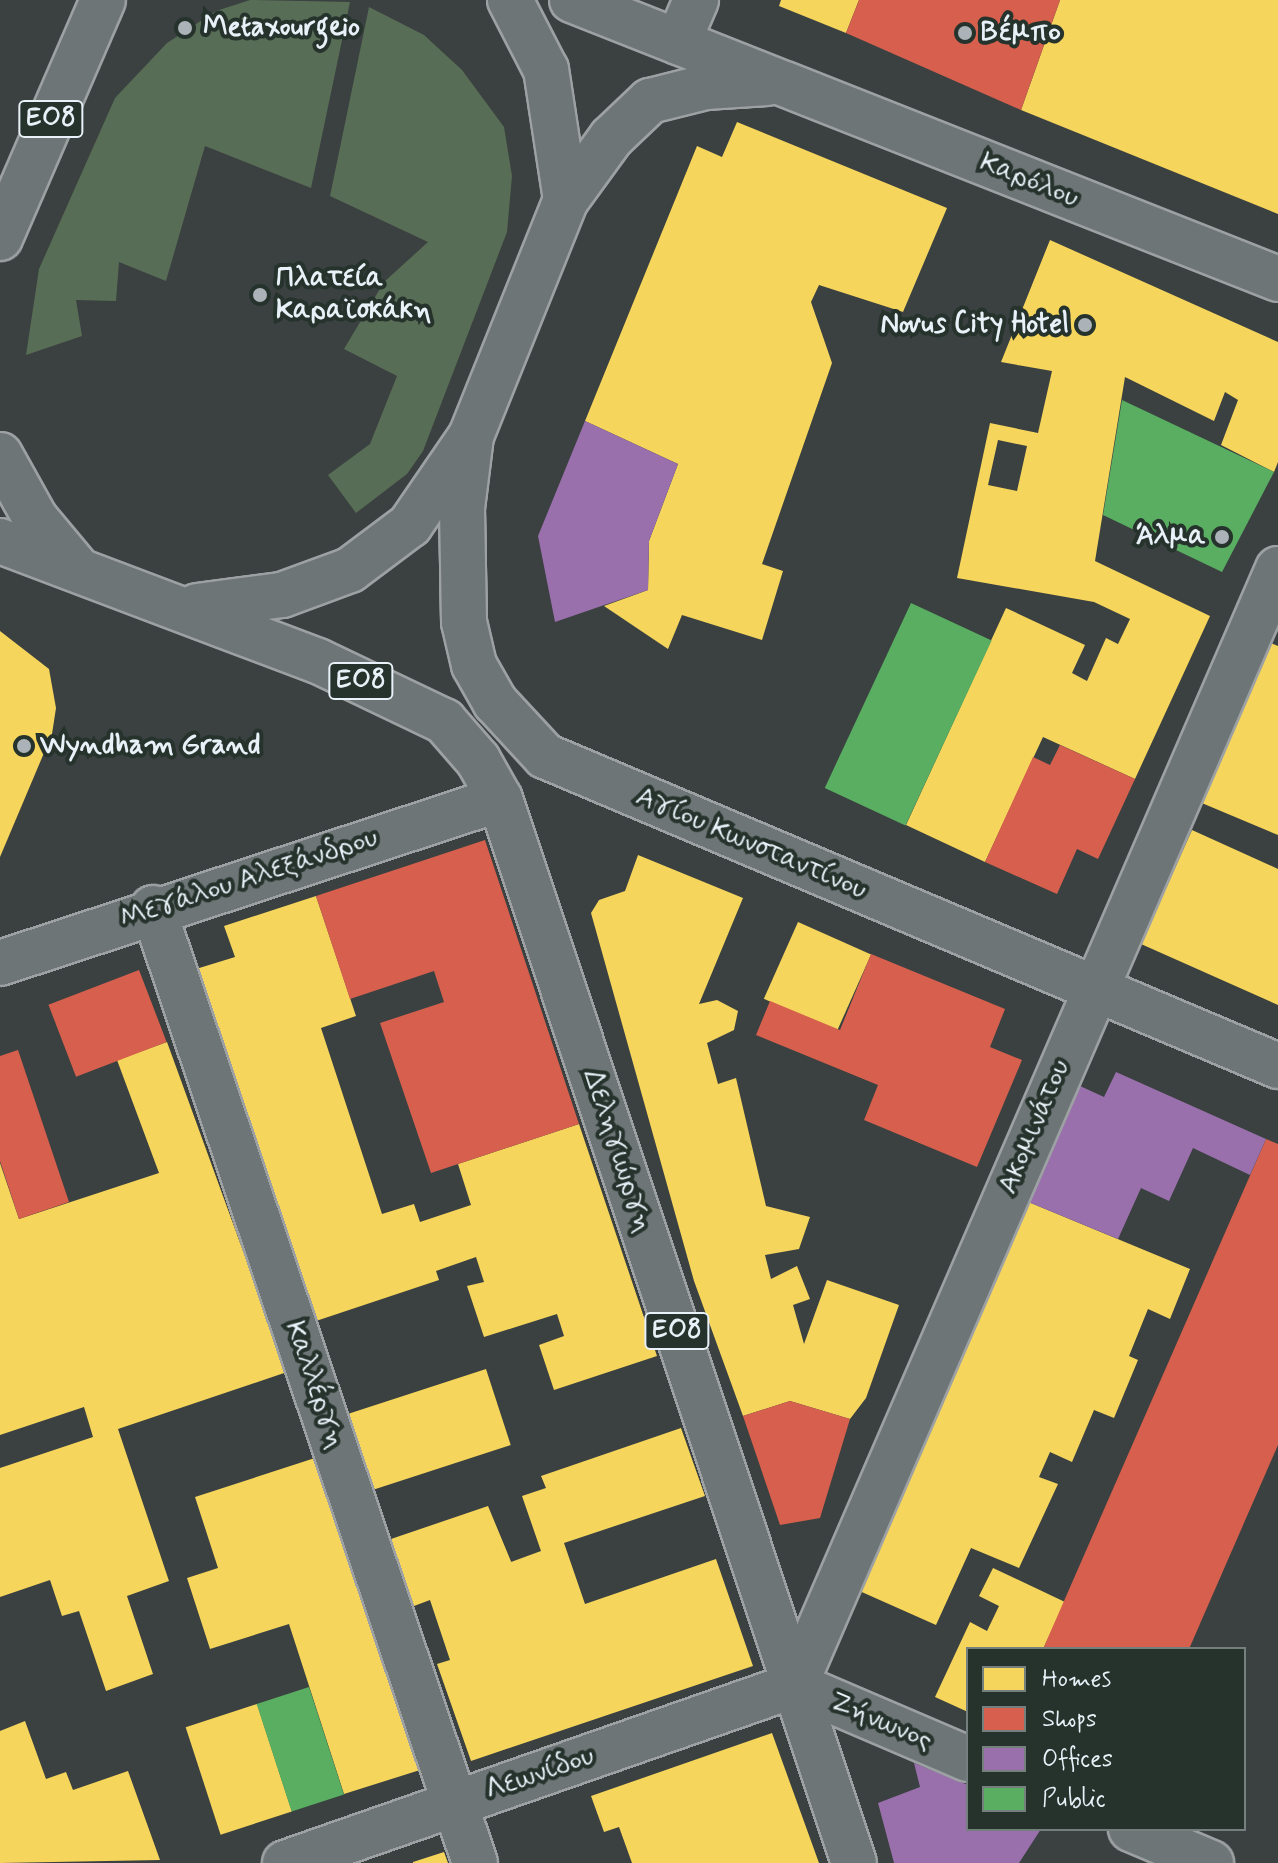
<!DOCTYPE html>
<html>
<head>
<meta charset="utf-8">
<style>
	body { margin:0 }
	#map { position:relative; width:1278px; height:1863px; overflow:hidden; background:#3b4141; font-family:Mynerve,sans-serif }
	div>[style] { position:absolute }
	.green>* { inset:0; background:#586d55 }
	.homes>* { inset:0; background:#f6d55c; transform-origin:0 0 }
	.shops>* { inset:0; background:#d6604d; transform-origin:0 0 }
	.offices>* { inset:0; background:#9970ab }
	.public>* { inset:0; background:#5aae61; transform-origin:0 0 }
	.roads { filter:drop-shadow(2px 0 #9da1a3) drop-shadow(-2px 0 #9da1a3) drop-shadow(0 2px #9da1a3) drop-shadow(0 -2px #9da1a3) }
	.minor>* { height:44px; margin:-22px; padding:0 22px; transform-origin:22px; border-radius:22px; background:#6e7576 }
	.secondary>* { height:44px; margin:-22px; padding:0 22px; transform-origin:22px; border-radius:22px; background:#6e7576 }
	.primary>* { height:44px; margin:-22px; padding:0 22px; transform-origin:22px; border-radius:22px; background:#6e7576 }
	.dots>* { width:22px; height:22px; translate:-50% -50%; box-sizing:border-box; border:4px solid #26332d; border-radius:50% }
	span { translate:-50% -50%; white-space:nowrap; text-align:center; line-height:1.15; -webkit-text-stroke:8px #26332d; paint-order:stroke }
	.shield-label span { padding:2px 6px; background:#26332d; border:2px solid; border-radius:6px; -webkit-text-stroke-width:0 }
	.shield-label { font-size:26px; color:#e8f1f8; font-weight:700 }
	.poi-label { font-size:28px; color:#e8f1f8; font-weight:700 }
	.left { translate:0 -50%; text-align:left }
	.right { translate:-100% -50%; text-align:right }
	.street-label { font-size:28px; color:#e8f1f8 }
	.legend { position:absolute; left:966px; top:1647px; width:280px; height:184px; box-sizing:border-box; background:#26332d; border:2px solid #747f7e; margin:0; padding:10px 14px; list-style:none; font-size:24px; color:#e8f1f8 }
	.legend li { display:flex; align-items:center; gap:16px; height:40px }
	.legend b { width:40px; border:2px solid #747f7e }
</style>
</head>
<body>
<div id="map">
	<div class="green">
		<i style="clip-path:polygon(250px 0,350px 2px,311px 188px,205px 146px,166px 281px,119px 262px,116px 301px,76px 300px,82px 336px,26px 355px,39px 269px,115px 98px,167px 43px,216px 11px)"></i>
		<i style="clip-path:polygon(369px 7px,424px 35px,462px 70px,504px 127px,512px 176px,507px 232px,423px 451px,407px 474px,356px 513px,328px 475px,370px 444px,397px 376px,344px 349px,384px 282px,428px 242px,330px 196px)"></i>
	</div>
	<div class="homes">
		<i style="clip-path:polygon(781px 0,859px 0,846px 33px,779px 6px)"></i>
		<i style="clip-path:polygon(1060px 0,1278px 0,1278px 214px,1021px 110px)"></i>
		<i style="clip-path:polygon(737px 122px,947px 208px,903px 312px,819px 285px,811px 302px,832px 363px,762px 564px,783px 571px,762px 640px,682px 615px,668px 649px,604px 606px,648px 590px,649px 541px,678px 464px,585px 421px,697px 146px,722px 157px)"></i>
		<i style="clip-path:polygon(evenodd,1050px 240px,1278px 342px,1278px 462px,1274px 472px,1221px 445px,1238px 400px,1225px 392px,1214px 421px,1125px 377px,1095px 561px,1210px 616px,1135px 779px,1043px 737px,985px 862px,906px 825px,1006px 608px,1085px 645px,1072px 673px,1087px 681px,1106px 638px,1118px 644px,1130px 619px,1094px 602px,957px 578px,990px 423px,1038px 433px,1052px 371px,1001px 362px,1050px 240px,998px 440px,1027px 446px,1017px 491px,988px 485px,998px 440px)"></i>
		<i style="clip-path:polygon(0 631px,49px 669px,56px 708px,52px 734px,0 857px)"></i>
		<i style="clip-path:polygon(1266px 641px,1278px 646px,1278px 835px,1197px 801px)"></i>
		<i style="clip-path:polygon(1192px 830px,1278px 869px,1278px 1005px,1141px 944px)"></i>
		<i style="clip-path:polygon(638px 855px,743px 898px,699px 1004px,717px 1000px,738px 1011px,734px 1030px,707px 1043px,718px 1084px,736px 1078px,766px 1206px,810px 1217px,799px 1249px,765px 1255px,771px 1279px,797px 1266px,810px 1299px,793px 1305px,804px 1344px,827px 1280px,899px 1305px,866px 1398px,850px 1419px,790px 1401px,743px 1416px,694px 1281px,591px 913px,599px 900px,625px 891px)"></i>
		<i style="clip-path:polygon(316px 896px,356px 1016px,321px 1028px,382px 1214px,414px 1204px,420px 1222px,471px 1205px,458px 1164px,579px 1124px,657px 1356px,554px 1390px,539px 1345px,564px 1336px,557px 1314px,484px 1337px,467px 1286px,484px 1282px,476px 1257px,436px 1271px,439px 1280px,313px 1322px,196px 969px,235px 957px,224px 926px)"></i>
		<i style="left:798px;top:922px;width:80px;height:84px;rotate:24deg"></i>
		<i style="clip-path:polygon(167px 1042px,287px 1372px,118px 1429px,169px 1581px,127px 1596px,153px 1674px,106px 1691px,79px 1611px,62px 1616px,50px 1580px,0 1597px,0 1468px,93px 1437px,84px 1407px,0 1435px,0 1163px,19px 1219px,159px 1173px,117px 1060px)"></i>
		<i style="clip-path:polygon(1026px 1201px,1190px 1269px,1170px 1319px,1148px 1309px,1129px 1356px,1138px 1360px,1114px 1418px,1094px 1410px,1072px 1462px,1050px 1452px,1039px 1477px,1058px 1484px,1019px 1568px,971px 1548px,936px 1625px,855px 1589px)"></i>
		<i style="left:486px;top:1369px;width:80px;height:151px;rotate:72deg"></i>
		<i style="clip-path:polygon(681px 1428px,705px 1496px,564px 1543px,585px 1604px,716px 1559px,753px 1666px,471px 1761px,437px 1664px,450px 1660px,430px 1600px,414px 1606px,391px 1539px,488px 1506px,515px 1571px,511px 1562px,541px 1551px,522px 1496px,546px 1488px,541px 1476px)"></i>
		<i style="clip-path:polygon(318px 1457px,420px 1770px,344px 1794px,289px 1624px,210px 1649px,187px 1578px,218px 1568px,195px 1497px)"></i>
		<i style="clip-path:polygon(993px 1568px,1065px 1602px,1043px 1649px,968px 1649px,968px 1712px,935px 1697px,970px 1622px,987px 1631px,999px 1606px,979px 1596px)"></i>
		<i style="left:257px;top:1704px;width:113px;height:75px;rotate:72deg"></i>
		<i style="clip-path:polygon(25px 1721px,46px 1779px,66px 1772px,73px 1790px,128px 1771px,160px 1860px,0 1863px,0 1731px)"></i>
		<i style="clip-path:polygon(772px 1733px,819px 1863px,632px 1863px,619px 1827px,604px 1832px,591px 1796px)"></i>
		<i style="clip-path:polygon(444px 1852px,448px 1863px,413px 1863px,413px 1862px)"></i>
	</div>
	<div class="shops">
		<i style="clip-path:polygon(859px 0,1060px 0,1021px 110px,846px 33px)"></i>
		<i style="clip-path:polygon(1060px 745px,1135px 779px,1098px 859px,1077px 849px,1057px 894px,985px 862px,1033px 757px,1050px 765px)"></i>
		<i style="clip-path:polygon(485px 840px,579px 1124px,431px 1173px,380px 1023px,444px 1002px,434px 971px,350px 999px,316px 896px)"></i>
		<i style="clip-path:polygon(871px 954px,1005px 1009px,990px 1047px,1022px 1060px,977px 1167px,864px 1120px,878px 1085px,756px 1035px,770px 1001px,840px 1030px)"></i>
		<i style="left:139px;top:970px;width:77px;height:97px;rotate:69deg"></i>
		<i style="clip-path:polygon(18px 1050px,69px 1202px,19px 1219px,0 1161px,0 1056px)"></i>
		<i style="clip-path:polygon(1266px 1139px,1278px 1144px,1278px 1445px,1189px 1649px,1043px 1649px)"></i>
		<i style="clip-path:polygon(790px 1401px,850px 1419px,820px 1518px,780px 1525px,743px 1416px)"></i>
	</div>
	<div class="offices">
		<i style="clip-path:polygon(585px 421px,678px 464px,649px 541px,648px 590px,555px 622px,538px 536px)"></i>
		<i style="clip-path:polygon(1116px 1072px,1266px 1139px,1250px 1175px,1193px 1148px,1169px 1201px,1141px 1188px,1118px 1239px,1026px 1201px,1080px 1086px,1104px 1097px)"></i>
		<i style="clip-path:polygon(914px 1763px,968px 1785px,968px 1829px,1041px 1829px,1019px 1863px,894px 1863px,878px 1803px,920px 1787px)"></i>
	</div>
	<div class="public">
		<i style="clip-path:polygon(1122px 400px,1274px 472px,1222px 572px,1103px 515px)"></i>
		<i style="left:911px;top:603px;width:89px;height:204px;rotate:25deg"></i>
		<i style="left:309px;top:1687px;width:113px;height:55px;rotate:72deg"></i>
	</div>
	<div class="roads">
		<div class="minor">
			<i style="left:678px;top:42px;width:46px;rotate:-66.8deg"></i>
			<i style="left:153px;top:908px;width:1008px;rotate:71.37deg"></i>
			<i style="left:0;top:963px;width:526px;rotate:-18.16deg"></i>
			<i style="left:795px;top:1685px;width:1216px;rotate:-66.6deg"></i>
			<i style="left:795px;top:1685px;width:188px;rotate:23.2deg"></i>
			<i style="left:1131px;top:1829px;width:87px;rotate:23deg"></i>
			<i style="left:285px;top:1863px;width:540px;rotate:-19.24deg"></i>
		</div>
		<div class="secondary">
			<i style="left:572px;top:0;width:759px;rotate:21.56deg"></i>
			<i style="left:566px;top:200px;width:77px;rotate:-54deg"></i>
			<i style="left:611px;top:138px;width:54px;rotate:-43.5deg"></i>
			<i style="left:650px;top:101px;width:58px;rotate:-14deg"></i>
			<i style="left:706px;top:87px;width:61px;rotate:-3.8deg"></i>
		</div>
		<div class="primary">
			<i style="left:0;top:238px;width:259px;rotate:-66.6deg"></i>
			<i style="left:471px;top:436px;width:73px;rotate:97.1deg"></i>
			<i style="left:462px;top:508px;width:114px;rotate:89deg"></i>
			<i style="left:464px;top:622px;width:44px;rotate:76.9deg"></i>
			<i style="left:474px;top:665px;width:43px;rotate:60.4deg"></i>
			<i style="left:495px;top:702px;width:74px;rotate:47.2deg"></i>
			<i style="left:545px;top:756px;width:796px;rotate:22.92deg"></i>
			<i style="left:0;top:455px;width:72px;rotate:60.9deg"></i>
			<i style="left:35px;top:518px;width:62px;rotate:50.2deg"></i>
			<i style="left:0;top:541px;width:340px;rotate:20.7deg"></i>
			<i style="left:318px;top:661px;width:140px;rotate:25.5deg"></i>
			<i style="left:444px;top:721px;width:52px;rotate:48.9deg"></i>
			<i style="left:478px;top:760px;width:45px;rotate:60.6deg"></i>
			<i style="left:500px;top:799px;width:1121px;rotate:71.6deg"></i>
			<i style="left:197px;top:606px;width:86px;rotate:-7.4deg"></i>
			<i style="left:282px;top:595px;width:72px;rotate:-20.2deg"></i>
			<i style="left:350px;top:570px;width:75px;rotate:-36.9deg"></i>
			<i style="left:410px;top:525px;width:108px;rotate:-55.6deg"></i>
			<i style="left:471px;top:436px;width:254px;rotate:-68.1deg"></i>
			<i style="left:566px;top:200px;width:132px;rotate:-98.7deg"></i>
			<i style="left:546px;top:70px;width:79px;rotate:-117.2deg"></i>
		</div>
	</div>
	<div class="dots">
		<i style="left:185px;top:28px;background:#abb3b8"></i>
		<i style="left:965px;top:33px;background:#abb3b8"></i>
		<i style="left:260px;top:295px;background:#abb3b8"></i>
		<i style="left:1085px;top:325px;background:#abb3b8"></i>
		<i style="left:1222px;top:537px;background:#abb3b8"></i>
		<i style="left:24px;top:746px;background:#abb3b8"></i>
	</div>
	<div class="shield-label">
		<span style="left:51px;top:119px">ΕΟ8</span>
		<span style="left:361px;top:681px">ΕΟ8</span>
		<span style="left:677px;top:1331px">ΕΟ8</span>
	</div>
	<div class="poi-label">
		<span class="left" style="left:203px;top:28px">Metaxourgeio</span>
		<span class="left" style="left:981px;top:33px">Βέμπο</span>
		<span class="left" style="left:276px;top:295px">Πλατεία<br>Καραϊσκάκη</span>
		<span class="right" style="left:1069px;top:325px">Novus City Hotel</span>
		<span class="right" style="left:1206px;top:537px">Άλμα</span>
		<span class="left" style="left:40px;top:746px">Wyndham Grand</span>
	</div>
	<div class="street-label">
		<span style="left:1029px;top:181px;rotate:22deg">Καρόλου</span>
		<span style="left:751px;top:844px;rotate:23deg">Αγίου Κωνσταντίνου</span>
		<span style="left:249px;top:879px;rotate:-18deg">Μεγάλου Αλεξάνδρου</span>
		<span style="left:1035px;top:1127px;rotate:-67deg">Ακομινάτου</span>
		<span style="left:617px;top:1151px;rotate:72deg">Δεληγιώργη</span>
		<span style="left:314px;top:1385px;rotate:71deg">Καλλέργη</span>
		<span style="left:881px;top:1722px;rotate:23deg">Ζήνωνος</span>
		<span style="left:540px;top:1774px;rotate:-19deg">Λεωνίδου</span>
	</div>
	<ul class="legend">
	<li><b style="height:22px;background:#f6d55c"></b>Homes</li>
	<li><b style="height:22px;background:#d6604d"></b>Shops</li>
	<li><b style="height:22px;background:#9970ab"></b>Offices</li>
	<li><b style="height:22px;background:#5aae61"></b>Public</li>
	</ul>
</div>
</body>
</html>
